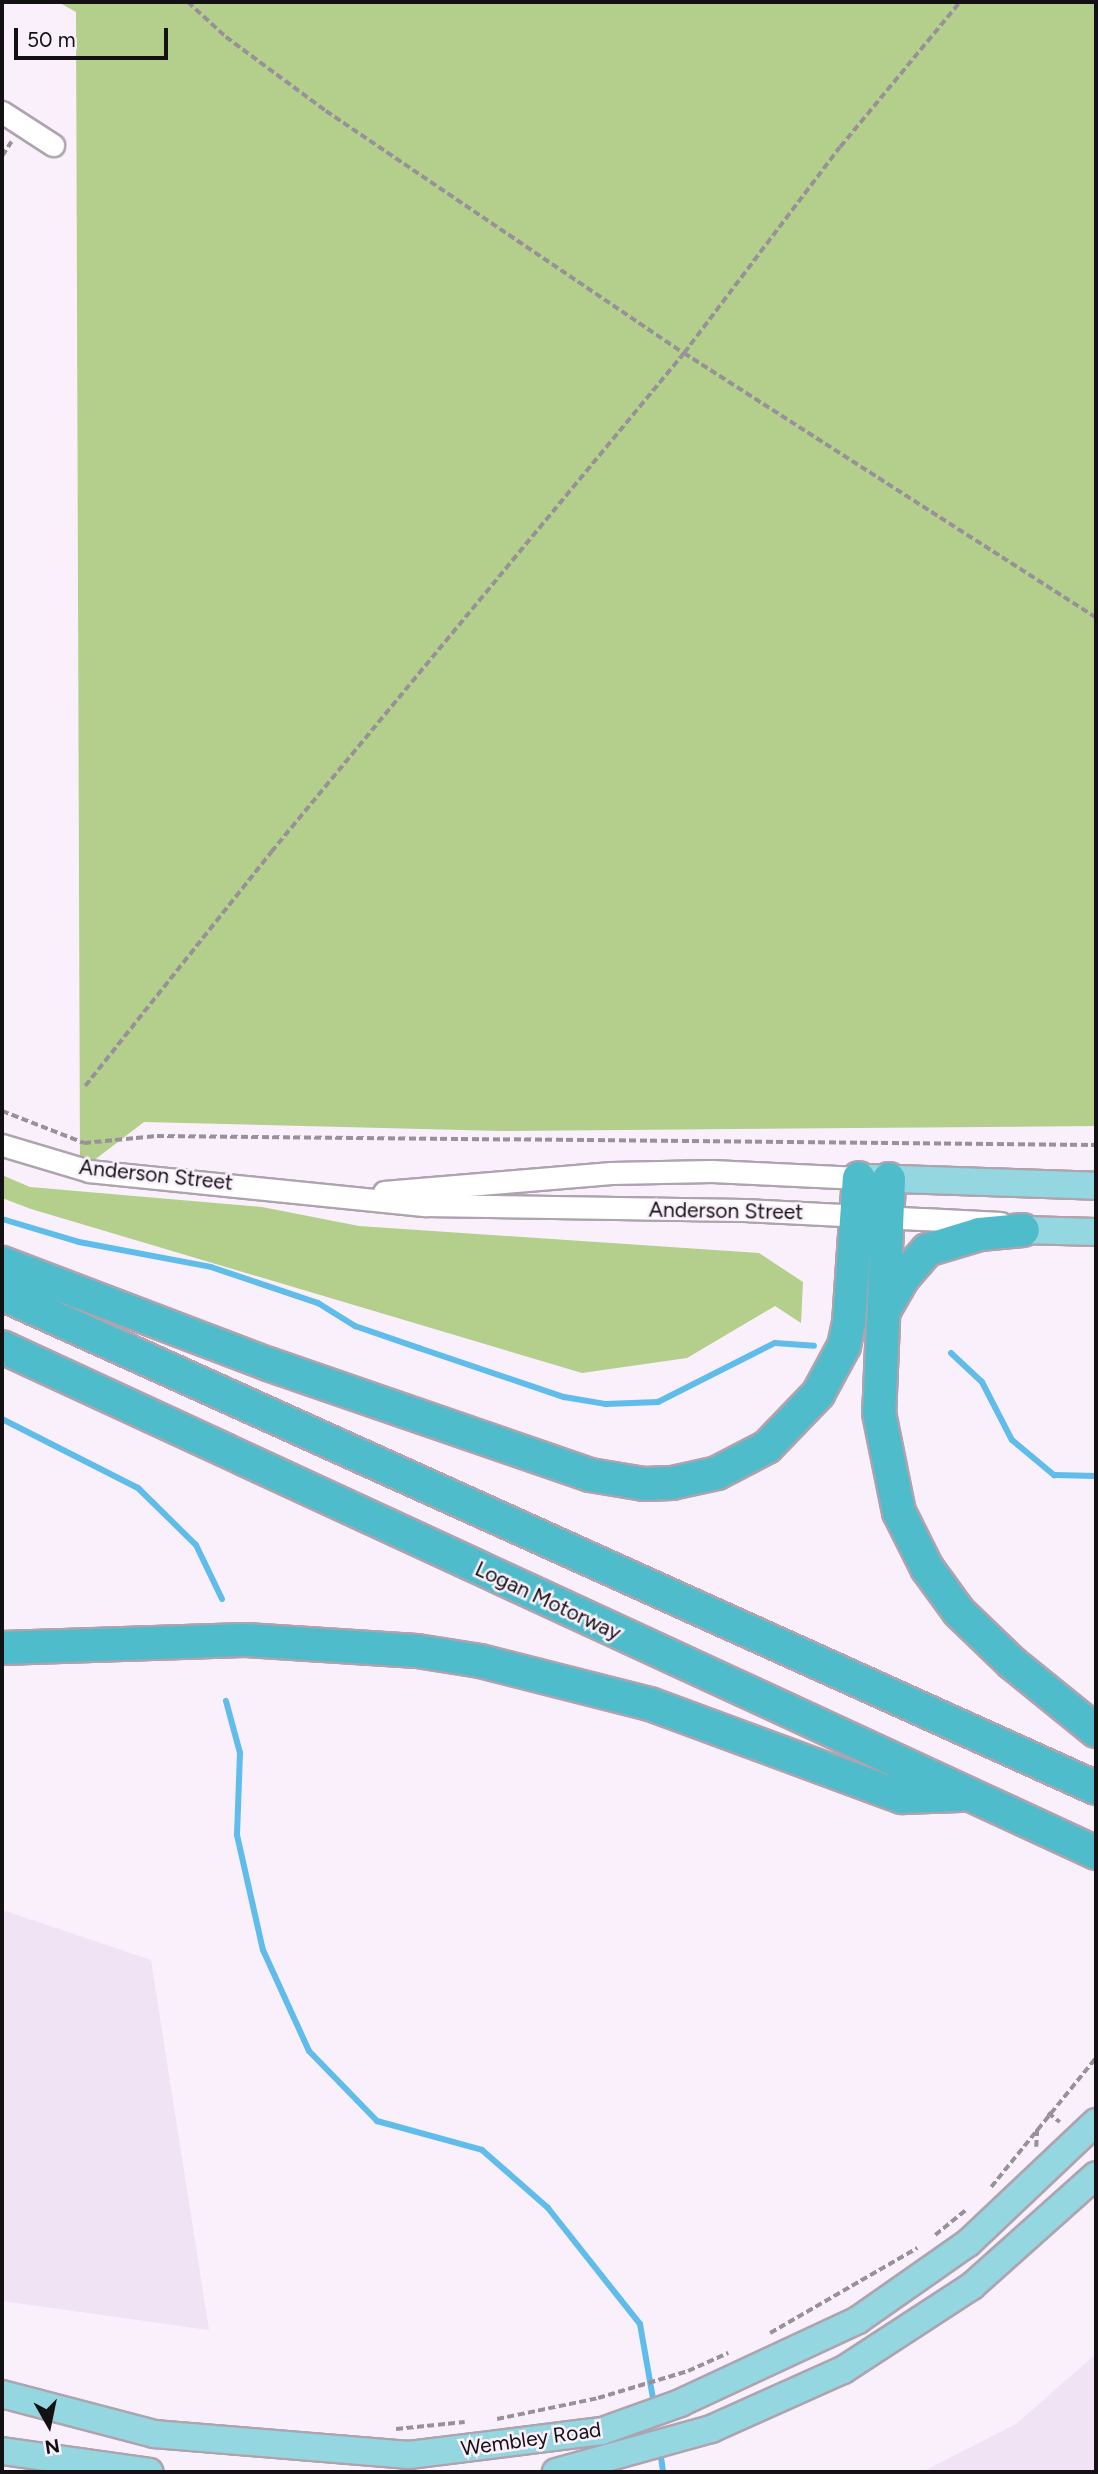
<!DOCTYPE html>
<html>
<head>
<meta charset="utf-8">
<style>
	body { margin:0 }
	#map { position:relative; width:1098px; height:2474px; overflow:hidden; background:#faf0fb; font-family:Figtree,sans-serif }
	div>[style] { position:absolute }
	.built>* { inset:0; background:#f0e3f3 }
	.green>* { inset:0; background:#b4ce8c }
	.stream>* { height:6px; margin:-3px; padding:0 3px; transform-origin:3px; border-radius:3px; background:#5fbceb }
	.path>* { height:3.5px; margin-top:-1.75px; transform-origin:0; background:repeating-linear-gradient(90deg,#989199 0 7px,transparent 0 10.5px) }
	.roads { filter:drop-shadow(2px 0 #ada4af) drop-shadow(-2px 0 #ada4af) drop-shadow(0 2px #ada4af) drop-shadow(0 -2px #ada4af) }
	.minor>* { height:21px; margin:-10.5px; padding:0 10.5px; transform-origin:10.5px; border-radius:10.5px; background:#fff }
	.major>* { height:26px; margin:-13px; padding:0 13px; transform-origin:13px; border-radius:13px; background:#95d7e0 }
	.highway>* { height:32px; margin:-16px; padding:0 16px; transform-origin:16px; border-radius:16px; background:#4fbccb }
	span { translate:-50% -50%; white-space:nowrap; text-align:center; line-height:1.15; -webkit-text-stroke:5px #faf0fb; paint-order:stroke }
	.street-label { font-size:21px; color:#141115 }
	.frame { position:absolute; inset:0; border:4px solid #141115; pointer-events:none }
	.north { position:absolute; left:14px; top:2390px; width:70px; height:70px; -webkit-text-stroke:5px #faf0fb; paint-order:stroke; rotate:171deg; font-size:19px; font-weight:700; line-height:28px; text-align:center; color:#141115 }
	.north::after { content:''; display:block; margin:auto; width:24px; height:32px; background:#141115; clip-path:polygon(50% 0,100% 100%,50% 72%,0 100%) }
	.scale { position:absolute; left:14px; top:28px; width:154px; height:32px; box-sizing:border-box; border:4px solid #141115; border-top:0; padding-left:9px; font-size:21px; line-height:24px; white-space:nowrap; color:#141115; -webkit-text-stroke:5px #faf0fb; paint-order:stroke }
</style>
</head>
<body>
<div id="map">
	<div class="built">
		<i style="clip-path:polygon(2px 1910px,151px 1960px,209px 2330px,2px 2301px)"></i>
		<i style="clip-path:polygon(1096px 2354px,1096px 2472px,922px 2472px,1016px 2424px)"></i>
	</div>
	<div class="green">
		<i style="clip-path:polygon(58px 2px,1096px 2px,1096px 1126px,501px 1131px,144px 1122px,80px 1171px,76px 12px)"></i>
		<i style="clip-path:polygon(2px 1175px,30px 1187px,262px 1207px,359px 1226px,759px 1253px,803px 1282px,801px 1323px,775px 1306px,687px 1358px,582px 1373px,31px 1209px,2px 1198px)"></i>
	</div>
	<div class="stream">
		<i style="left:2px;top:1219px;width:80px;rotate:16.6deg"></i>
		<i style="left:79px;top:1242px;width:134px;rotate:10.7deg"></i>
		<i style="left:211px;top:1267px;width:113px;rotate:18.6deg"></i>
		<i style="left:318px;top:1303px;width:44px;rotate:31.9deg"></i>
		<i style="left:355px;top:1326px;width:68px;rotate:19deg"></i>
		<i style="left:419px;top:1348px;width:153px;rotate:18.7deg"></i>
		<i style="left:564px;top:1397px;width:43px;rotate:9.5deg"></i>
		<i style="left:606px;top:1404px;width:52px;rotate:-2.2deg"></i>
		<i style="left:658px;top:1402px;width:131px;rotate:-26.8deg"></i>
		<i style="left:775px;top:1343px;width:39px;rotate:4deg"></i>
		<i style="left:951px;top:1353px;width:42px;rotate:43.1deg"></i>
		<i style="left:982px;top:1382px;width:65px;rotate:62.7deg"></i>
		<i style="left:1012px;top:1440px;width:55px;rotate:39.8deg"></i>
		<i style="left:1054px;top:1475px;width:42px;rotate:1.4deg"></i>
		<i style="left:2px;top:1419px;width:153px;rotate:26.9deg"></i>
		<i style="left:138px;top:1488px;width:81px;rotate:44.5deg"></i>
		<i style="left:196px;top:1545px;width:60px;rotate:64.3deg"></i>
		<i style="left:226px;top:1701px;width:54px;rotate:74.9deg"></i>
		<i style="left:240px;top:1753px;width:82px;rotate:92.1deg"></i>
		<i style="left:237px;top:1835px;width:118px;rotate:77.3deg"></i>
		<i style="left:263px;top:1950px;width:111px;rotate:65.5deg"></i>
		<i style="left:309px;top:2051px;width:98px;rotate:45.8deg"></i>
		<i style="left:377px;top:2121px;width:109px;rotate:15.4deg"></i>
		<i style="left:482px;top:2150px;width:88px;rotate:41.3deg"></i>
		<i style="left:548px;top:2208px;width:148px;rotate:51.6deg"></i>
		<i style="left:640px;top:2324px;width:81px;rotate:80.1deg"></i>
		<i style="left:660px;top:2450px;width:22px;rotate:82deg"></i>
	</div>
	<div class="path">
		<i style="left:188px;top:2px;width:52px;rotate:42.6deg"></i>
		<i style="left:226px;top:37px;width:124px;rotate:36.5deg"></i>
		<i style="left:326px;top:111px;width:432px;rotate:34.1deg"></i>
		<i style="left:684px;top:353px;width:489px;rotate:32.7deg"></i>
		<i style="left:2px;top:156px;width:17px;rotate:-57deg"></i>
		<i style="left:85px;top:1086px;width:299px;rotate:-51.5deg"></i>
		<i style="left:271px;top:852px;width:648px;rotate:-50.39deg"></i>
		<i style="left:684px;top:353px;width:258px;rotate:-52.9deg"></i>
		<i style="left:840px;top:147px;width:188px;rotate:-50.4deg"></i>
		<i style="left:2px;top:1111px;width:88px;rotate:21.3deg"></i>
		<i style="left:84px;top:1143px;width:73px;rotate:-5.5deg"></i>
		<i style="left:157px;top:1136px;width:939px;rotate:0.55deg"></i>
		<i style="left:1048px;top:2113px;width:15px;rotate:37deg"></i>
		<i style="left:1036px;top:2147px;width:20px;rotate:-87deg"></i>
		<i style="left:991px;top:2187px;width:166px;rotate:-50.9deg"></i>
		<i style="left:935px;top:2235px;width:41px;rotate:-39.1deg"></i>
		<i style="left:770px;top:2333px;width:170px;rotate:-30deg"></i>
		<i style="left:497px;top:2419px;width:103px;rotate:-11.7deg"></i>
		<i style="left:598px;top:2398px;width:94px;rotate:-16.7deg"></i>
		<i style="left:688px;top:2371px;width:44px;rotate:-24.2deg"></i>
		<i style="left:396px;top:2429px;width:69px;rotate:-5.8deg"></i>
	</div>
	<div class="roads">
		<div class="minor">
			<i style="left:2px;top:112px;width:61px;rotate:32.9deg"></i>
			<i style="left:2px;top:1145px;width:91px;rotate:16.6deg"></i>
			<i style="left:89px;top:1171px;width:338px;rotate:5.8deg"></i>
			<i style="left:425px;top:1205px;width:319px;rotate:0.9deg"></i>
			<i style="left:744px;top:1210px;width:257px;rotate:2.9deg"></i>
			<i style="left:384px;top:1192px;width:228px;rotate:-4.8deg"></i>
			<i style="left:611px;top:1173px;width:101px;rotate:-1.1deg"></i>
			<i style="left:712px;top:1171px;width:147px;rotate:2.7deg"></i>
		</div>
		<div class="major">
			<i style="left:871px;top:1178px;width:225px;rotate:2deg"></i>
			<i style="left:1023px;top:1230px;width:73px;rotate:1.6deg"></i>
			<i style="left:2px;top:2394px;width:157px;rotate:14.7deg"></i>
			<i style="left:154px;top:2434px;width:256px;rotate:4.7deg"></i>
			<i style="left:409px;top:2455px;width:194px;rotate:-7.1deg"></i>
			<i style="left:602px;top:2431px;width:83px;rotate:-19.7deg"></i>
			<i style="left:680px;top:2403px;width:196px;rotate:-25deg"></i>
			<i style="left:858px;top:2320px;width:134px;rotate:-35deg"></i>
			<i style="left:968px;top:2243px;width:176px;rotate:-43.4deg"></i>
			<i style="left:2px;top:2451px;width:149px;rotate:8.1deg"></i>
			<i style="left:556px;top:2472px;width:161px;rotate:-15.5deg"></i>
			<i style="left:711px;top:2429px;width:145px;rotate:-24.1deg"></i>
			<i style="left:843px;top:2370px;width:154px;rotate:-33.1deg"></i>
			<i style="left:972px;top:2286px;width:166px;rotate:-41.8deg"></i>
		</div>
		<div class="highway">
			<i style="left:889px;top:1179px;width:234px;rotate:92.4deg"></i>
			<i style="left:879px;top:1413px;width:101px;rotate:78.6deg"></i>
			<i style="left:899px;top:1512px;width:63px;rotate:63.4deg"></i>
			<i style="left:927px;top:1568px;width:54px;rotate:54deg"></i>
			<i style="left:959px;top:1612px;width:74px;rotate:43.9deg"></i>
			<i style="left:1012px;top:1663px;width:108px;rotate:39deg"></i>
			<i style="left:2px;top:1263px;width:285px;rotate:20.8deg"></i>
			<i style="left:268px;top:1364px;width:341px;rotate:19deg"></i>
			<i style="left:590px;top:1475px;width:55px;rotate:9.5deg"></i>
			<i style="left:644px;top:1484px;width:28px;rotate:-2deg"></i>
			<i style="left:672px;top:1483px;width:46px;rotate:-12.5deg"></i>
			<i style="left:717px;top:1473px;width:56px;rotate:-27.5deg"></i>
			<i style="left:767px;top:1447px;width:74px;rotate:-46.1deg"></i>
			<i style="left:818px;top:1394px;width:55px;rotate:-61.6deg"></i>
			<i style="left:844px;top:1346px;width:24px;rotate:-78deg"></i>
			<i style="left:849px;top:1323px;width:145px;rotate:-86.1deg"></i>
			<i style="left:2px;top:1294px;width:1200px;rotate:24.3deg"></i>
			<i style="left:885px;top:1309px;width:34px;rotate:-60deg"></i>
			<i style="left:902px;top:1279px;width:38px;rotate:-49deg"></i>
			<i style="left:927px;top:1250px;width:55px;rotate:-16.8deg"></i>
			<i style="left:980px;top:1234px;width:43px;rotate:-5.3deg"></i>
			<i style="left:2px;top:1347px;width:1205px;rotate:24.82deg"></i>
			<i style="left:2px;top:1648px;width:244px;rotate:-1.9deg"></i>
			<i style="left:246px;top:1640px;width:171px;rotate:3.7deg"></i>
			<i style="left:417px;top:1651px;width:64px;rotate:9deg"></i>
			<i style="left:480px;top:1661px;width:175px;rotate:14.2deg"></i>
			<i style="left:650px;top:1704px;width:269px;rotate:20.3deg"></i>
			<i style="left:902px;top:1797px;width:58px;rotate:-2deg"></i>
		</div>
	</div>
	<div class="street-label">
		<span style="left:156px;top:1175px;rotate:6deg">Anderson Street</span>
		<span style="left:726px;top:1211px;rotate:1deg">Anderson Street</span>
		<span style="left:548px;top:1601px;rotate:25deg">Logan Motorway</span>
		<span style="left:531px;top:2439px;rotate:-8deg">Wembley Road</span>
	</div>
	<div class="frame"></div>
	<div class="north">N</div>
	<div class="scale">50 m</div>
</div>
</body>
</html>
